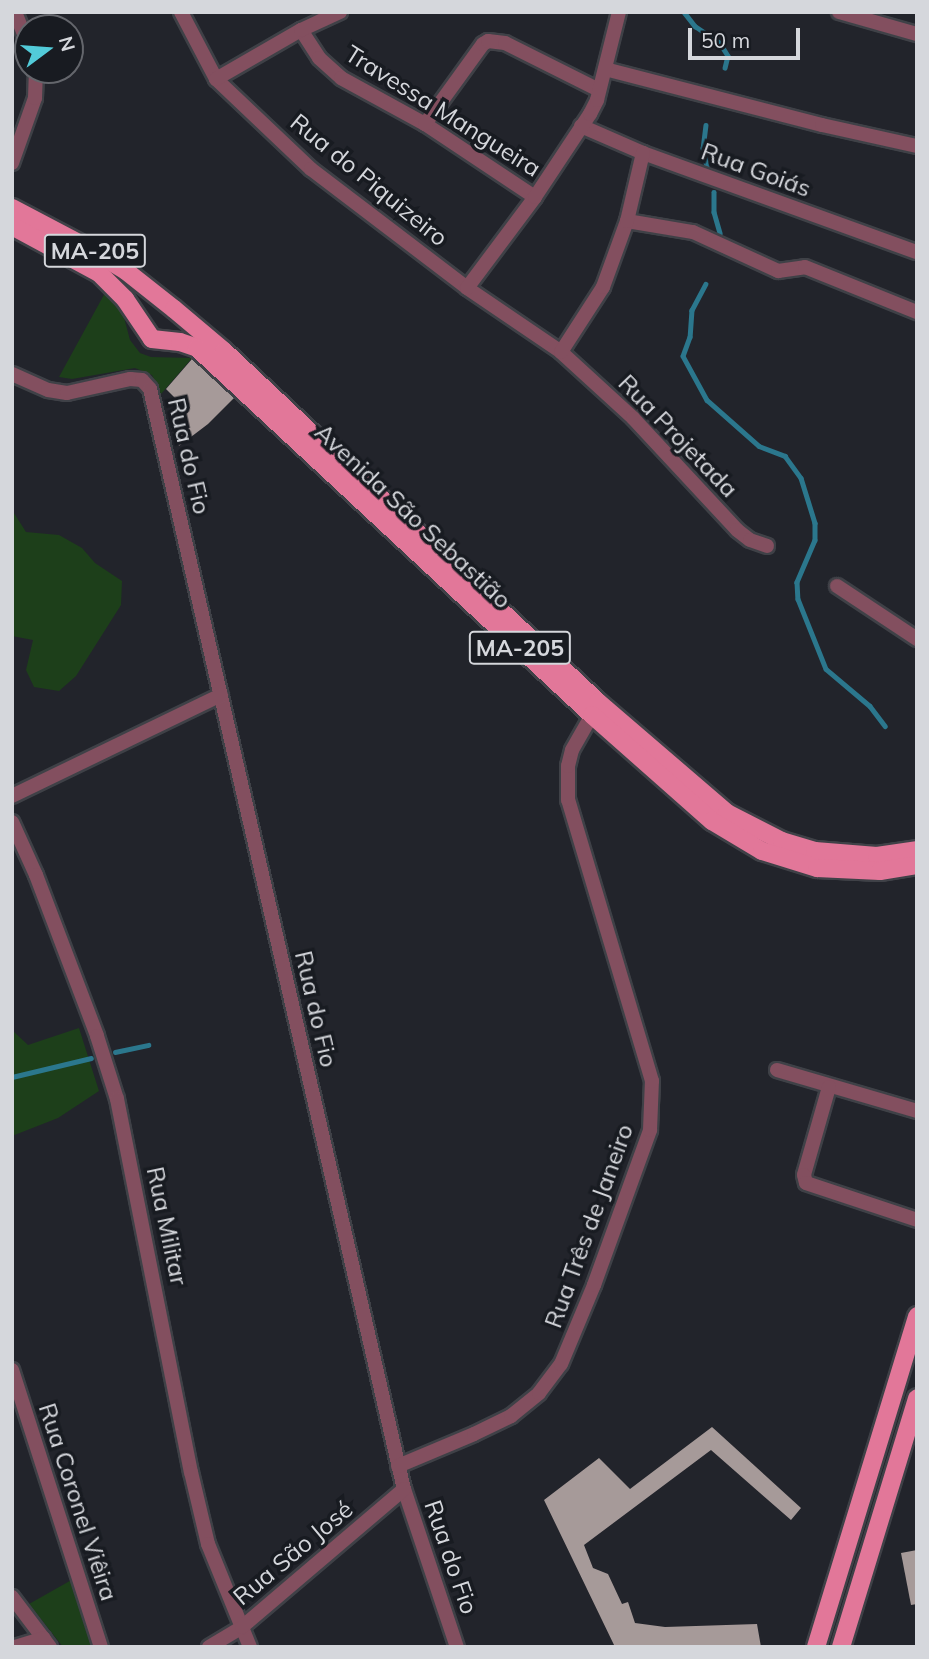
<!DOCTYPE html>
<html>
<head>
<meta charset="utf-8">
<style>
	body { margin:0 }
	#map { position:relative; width:929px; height:1659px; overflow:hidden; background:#22242b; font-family:Mulish,sans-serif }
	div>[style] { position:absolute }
	.green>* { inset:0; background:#1d3f1a }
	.stream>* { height:4.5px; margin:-2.25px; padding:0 2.25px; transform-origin:2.25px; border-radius:2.25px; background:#2b778d }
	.building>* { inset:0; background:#a69a99 }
	.roads { filter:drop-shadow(2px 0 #3f4147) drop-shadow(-2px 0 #3f4147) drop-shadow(0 2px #3f4147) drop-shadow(0 -2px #3f4147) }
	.minor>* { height:14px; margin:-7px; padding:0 7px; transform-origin:7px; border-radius:7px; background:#834f5f }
	.major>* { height:18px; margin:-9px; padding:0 9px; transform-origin:9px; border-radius:9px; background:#e27799 }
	span { translate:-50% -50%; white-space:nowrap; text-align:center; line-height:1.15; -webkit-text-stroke:7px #181b21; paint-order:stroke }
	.shield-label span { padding:2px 5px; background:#181b21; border:2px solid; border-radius:5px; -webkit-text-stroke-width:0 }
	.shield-label { font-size:23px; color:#d5d7dc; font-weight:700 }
	.street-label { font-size:24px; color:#d5d7dc }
	.frame { position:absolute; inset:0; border:14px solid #d5d7dc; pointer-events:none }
	.north { position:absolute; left:14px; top:14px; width:70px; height:70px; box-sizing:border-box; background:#181b21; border:2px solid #64666c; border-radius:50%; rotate:74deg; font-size:19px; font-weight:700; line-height:28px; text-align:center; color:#d5d7dc }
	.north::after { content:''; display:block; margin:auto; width:24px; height:32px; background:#52cbd9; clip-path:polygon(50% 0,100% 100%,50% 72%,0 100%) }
	.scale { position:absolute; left:688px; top:28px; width:112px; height:32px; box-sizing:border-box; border:4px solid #d5d7dc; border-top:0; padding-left:9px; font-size:21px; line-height:24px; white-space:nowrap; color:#d5d7dc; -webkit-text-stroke:5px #181b21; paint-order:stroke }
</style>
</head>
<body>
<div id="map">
	<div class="green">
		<i style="clip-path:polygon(106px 291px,122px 310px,130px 340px,140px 353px,151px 357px,192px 358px,161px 394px,152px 375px,135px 368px,72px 379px,59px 377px)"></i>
		<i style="clip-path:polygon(12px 510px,26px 532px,59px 535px,82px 548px,95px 563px,122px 581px,121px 605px,76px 676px,59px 691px,34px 687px,26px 670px,33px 640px,12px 636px)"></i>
		<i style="clip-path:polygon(79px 1028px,99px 1091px,58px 1118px,12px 1136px,12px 1030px,28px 1045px)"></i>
		<i style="clip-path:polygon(75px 1578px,96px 1647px,63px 1647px,29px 1604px)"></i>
	</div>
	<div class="stream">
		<i style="left:684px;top:12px;width:18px;rotate:52deg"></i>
		<i style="left:695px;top:26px;width:30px;rotate:34deg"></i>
		<i style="left:720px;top:43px;width:15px;rotate:58deg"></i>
		<i style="left:728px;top:56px;width:12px;rotate:104deg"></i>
		<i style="left:706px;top:125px;width:23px;rotate:97deg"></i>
		<i style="left:703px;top:148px;width:19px;rotate:78deg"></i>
		<i style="left:714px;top:192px;width:20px;rotate:90deg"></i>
		<i style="left:714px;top:212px;width:22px;rotate:74deg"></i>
		<i style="left:706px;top:284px;width:30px;rotate:118deg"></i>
		<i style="left:692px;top:310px;width:27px;rotate:94deg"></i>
		<i style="left:690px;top:337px;width:20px;rotate:110deg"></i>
		<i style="left:683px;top:356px;width:50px;rotate:61.4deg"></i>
		<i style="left:707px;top:400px;width:69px;rotate:41.5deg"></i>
		<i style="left:759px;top:446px;width:28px;rotate:21deg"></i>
		<i style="left:785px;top:456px;width:27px;rotate:54deg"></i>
		<i style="left:801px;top:478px;width:47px;rotate:72.7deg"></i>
		<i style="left:815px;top:523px;width:17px;rotate:90deg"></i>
		<i style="left:815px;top:540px;width:46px;rotate:113.2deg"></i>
		<i style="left:797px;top:582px;width:17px;rotate:87deg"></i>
		<i style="left:798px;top:599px;width:75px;rotate:68.2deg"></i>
		<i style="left:826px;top:669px;width:57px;rotate:40.1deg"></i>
		<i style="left:870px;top:706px;width:25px;rotate:53deg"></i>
		<i style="left:115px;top:1052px;width:34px;rotate:-12deg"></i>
		<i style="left:12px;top:1077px;width:81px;rotate:-13.5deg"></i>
	</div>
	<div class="building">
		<i style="clip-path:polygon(192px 359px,234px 398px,208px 424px,179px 446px,171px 428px,184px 419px,180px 412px,185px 408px,166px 389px)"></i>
		<i style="clip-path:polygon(712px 1427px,801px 1508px,791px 1520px,711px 1450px,584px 1545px,593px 1568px,608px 1574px,622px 1604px,628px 1602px,635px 1623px,665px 1627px,757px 1624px,761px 1647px,615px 1647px,544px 1500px,599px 1458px,630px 1489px)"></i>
		<i style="clip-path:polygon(917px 1550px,917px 1604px,911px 1605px,901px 1553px)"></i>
	</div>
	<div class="roads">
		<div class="minor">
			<i style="left:15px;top:12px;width:35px;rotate:68deg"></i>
			<i style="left:181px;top:12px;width:76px;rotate:62.4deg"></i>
			<i style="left:216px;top:79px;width:131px;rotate:43.5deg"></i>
			<i style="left:311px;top:169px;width:196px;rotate:37.3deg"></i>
			<i style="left:467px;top:288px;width:114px;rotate:34.2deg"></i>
			<i style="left:561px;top:352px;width:98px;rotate:42.5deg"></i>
			<i style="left:633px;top:418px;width:153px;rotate:47.1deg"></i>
			<i style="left:737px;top:530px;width:16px;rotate:38deg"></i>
			<i style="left:750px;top:540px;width:18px;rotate:19deg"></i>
			<i style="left:839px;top:12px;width:81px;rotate:15.8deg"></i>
			<i style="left:301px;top:30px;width:33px;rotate:57deg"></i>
			<i style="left:319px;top:58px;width:30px;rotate:42deg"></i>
			<i style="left:341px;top:78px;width:96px;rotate:28.7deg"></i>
			<i style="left:425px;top:124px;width:132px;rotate:33.6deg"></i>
			<i style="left:605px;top:69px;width:224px;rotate:14.5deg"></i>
			<i style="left:822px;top:125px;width:97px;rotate:12.5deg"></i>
			<i style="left:216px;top:79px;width:98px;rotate:-30deg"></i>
			<i style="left:301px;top:30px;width:43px;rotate:-24.8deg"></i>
			<i style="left:425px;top:124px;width:99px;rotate:-54.1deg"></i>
			<i style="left:483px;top:44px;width:6px;rotate:-31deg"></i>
			<i style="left:488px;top:41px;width:17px;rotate:7deg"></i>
			<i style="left:505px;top:43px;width:105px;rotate:26.6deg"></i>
			<i style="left:581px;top:126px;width:68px;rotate:23.5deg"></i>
			<i style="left:643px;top:153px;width:291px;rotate:19.9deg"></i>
			<i style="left:12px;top:163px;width:69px;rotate:-70.5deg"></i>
			<i style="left:35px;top:98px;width:28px;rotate:-88deg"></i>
			<i style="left:627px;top:221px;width:67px;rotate:9.5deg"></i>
			<i style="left:693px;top:232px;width:94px;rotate:24.6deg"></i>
			<i style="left:778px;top:271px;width:27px;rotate:-8deg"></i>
			<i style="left:805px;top:267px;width:121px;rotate:21.9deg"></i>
			<i style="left:467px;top:288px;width:114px;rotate:-53.2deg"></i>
			<i style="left:535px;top:197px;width:100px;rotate:-56.5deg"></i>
			<i style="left:590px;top:114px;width:16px;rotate:-63deg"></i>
			<i style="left:597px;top:100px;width:91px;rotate:-76deg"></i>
			<i style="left:561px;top:352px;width:77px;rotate:-57.1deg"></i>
			<i style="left:603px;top:287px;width:70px;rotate:-70deg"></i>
			<i style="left:627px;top:221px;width:70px;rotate:-76.8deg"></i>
			<i style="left:12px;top:374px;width:39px;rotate:24deg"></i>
			<i style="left:48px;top:390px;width:19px;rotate:9deg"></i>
			<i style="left:67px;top:393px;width:65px;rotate:-12.5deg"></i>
			<i style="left:130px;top:379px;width:12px;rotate:5deg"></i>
			<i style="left:142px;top:380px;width:12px;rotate:48deg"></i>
			<i style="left:150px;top:389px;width:1129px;rotate:77deg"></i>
			<i style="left:404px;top:1489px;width:167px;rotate:71.5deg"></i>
			<i style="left:837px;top:586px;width:96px;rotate:33.5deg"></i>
			<i style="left:12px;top:796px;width:232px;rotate:-25.8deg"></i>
			<i style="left:12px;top:822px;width:58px;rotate:65.6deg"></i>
			<i style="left:36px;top:875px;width:172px;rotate:69.2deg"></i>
			<i style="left:97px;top:1036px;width:66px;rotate:72.4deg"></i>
			<i style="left:117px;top:1099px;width:380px;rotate:78.8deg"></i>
			<i style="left:191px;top:1472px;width:74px;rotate:76.7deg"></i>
			<i style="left:208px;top:1544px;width:111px;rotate:67.8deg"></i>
			<i style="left:777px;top:1070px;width:146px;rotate:16.3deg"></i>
			<i style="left:829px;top:1087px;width:91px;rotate:105.9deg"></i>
			<i style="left:804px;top:1175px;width:8px;rotate:76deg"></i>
			<i style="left:806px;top:1183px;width:117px;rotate:18.4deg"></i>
			<i style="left:12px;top:1370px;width:291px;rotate:72.2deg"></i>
			<i style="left:398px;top:1466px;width:82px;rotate:-22.8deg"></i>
			<i style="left:474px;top:1434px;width:41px;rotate:-25.9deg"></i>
			<i style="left:511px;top:1416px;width:36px;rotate:-39deg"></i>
			<i style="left:539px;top:1393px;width:36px;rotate:-53deg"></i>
			<i style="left:561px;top:1364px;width:86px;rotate:-67.3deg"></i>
			<i style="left:594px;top:1285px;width:165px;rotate:-70.1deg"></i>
			<i style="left:650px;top:1130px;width:49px;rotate:-87.7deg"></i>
			<i style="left:652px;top:1081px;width:293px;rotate:-106.6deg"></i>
			<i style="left:568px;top:800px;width:34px;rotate:-90deg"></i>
			<i style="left:568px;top:766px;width:16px;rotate:-76deg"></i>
			<i style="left:572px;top:750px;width:40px;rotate:-60.3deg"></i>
			<i style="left:12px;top:1597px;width:63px;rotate:52.8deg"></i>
			<i style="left:15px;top:1647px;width:30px;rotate:-17deg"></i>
			<i style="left:209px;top:1647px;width:39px;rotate:-31deg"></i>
			<i style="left:242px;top:1627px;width:213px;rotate:-40.4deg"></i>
		</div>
		<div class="major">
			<i style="left:12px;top:208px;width:88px;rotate:27.7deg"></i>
			<i style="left:90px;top:249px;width:42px;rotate:31.4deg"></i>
			<i style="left:126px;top:271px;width:61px;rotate:38.4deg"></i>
			<i style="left:174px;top:309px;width:65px;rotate:40deg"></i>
			<i style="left:224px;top:351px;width:513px;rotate:43.18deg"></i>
			<i style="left:598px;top:702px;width:170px;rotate:40.7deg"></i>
			<i style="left:727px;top:813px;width:62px;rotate:27deg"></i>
			<i style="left:782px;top:841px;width:34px;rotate:17deg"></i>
			<i style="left:815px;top:851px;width:62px;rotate:4.6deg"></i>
			<i style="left:877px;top:856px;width:40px;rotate:-8.5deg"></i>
			<i style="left:12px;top:226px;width:99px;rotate:28.4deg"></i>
			<i style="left:99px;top:273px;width:37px;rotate:45deg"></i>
			<i style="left:125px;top:299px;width:48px;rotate:56deg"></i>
			<i style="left:152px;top:339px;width:28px;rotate:6deg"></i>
			<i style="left:180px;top:342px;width:18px;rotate:19deg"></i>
			<i style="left:197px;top:348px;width:539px;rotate:42.9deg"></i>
			<i style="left:592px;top:715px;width:160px;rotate:41.5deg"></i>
			<i style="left:712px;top:821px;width:58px;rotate:31deg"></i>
			<i style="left:762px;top:851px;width:58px;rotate:17.2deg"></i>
			<i style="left:817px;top:868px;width:63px;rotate:2.7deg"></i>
			<i style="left:880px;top:871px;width:37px;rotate:-9deg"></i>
			<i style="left:816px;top:1647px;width:346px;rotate:-73deg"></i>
			<i style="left:841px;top:1647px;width:260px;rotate:-73deg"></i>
		</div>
	</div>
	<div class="shield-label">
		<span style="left:95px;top:251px">MA-205</span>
		<span style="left:520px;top:648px">MA-205</span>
	</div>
	<div class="street-label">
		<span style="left:443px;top:111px;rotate:32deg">Travessa Mangueira</span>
		<span style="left:756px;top:170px;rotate:20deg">Rua Goiás</span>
		<span style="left:369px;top:180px;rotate:39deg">Rua do Piquizeiro</span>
		<span style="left:678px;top:436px;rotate:46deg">Rua Projetada</span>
		<span style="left:189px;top:456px;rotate:77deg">Rua do Fio</span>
		<span style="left:413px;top:516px;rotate:43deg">Avenida São Sebastião</span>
		<span style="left:316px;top:1009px;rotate:77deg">Rua do Fio</span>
		<span style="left:167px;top:1226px;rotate:78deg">Rua Militar</span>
		<span style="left:589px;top:1226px;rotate:-70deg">Rua Três de Janeiro</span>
		<span style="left:78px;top:1502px;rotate:72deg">Rua Coronel Viêira</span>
		<span style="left:293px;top:1553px;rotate:-40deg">Rua São José</span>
		<span style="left:451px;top:1557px;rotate:71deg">Rua do Fio</span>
	</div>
	<div class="frame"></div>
	<div class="north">N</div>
	<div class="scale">50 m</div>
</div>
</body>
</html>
